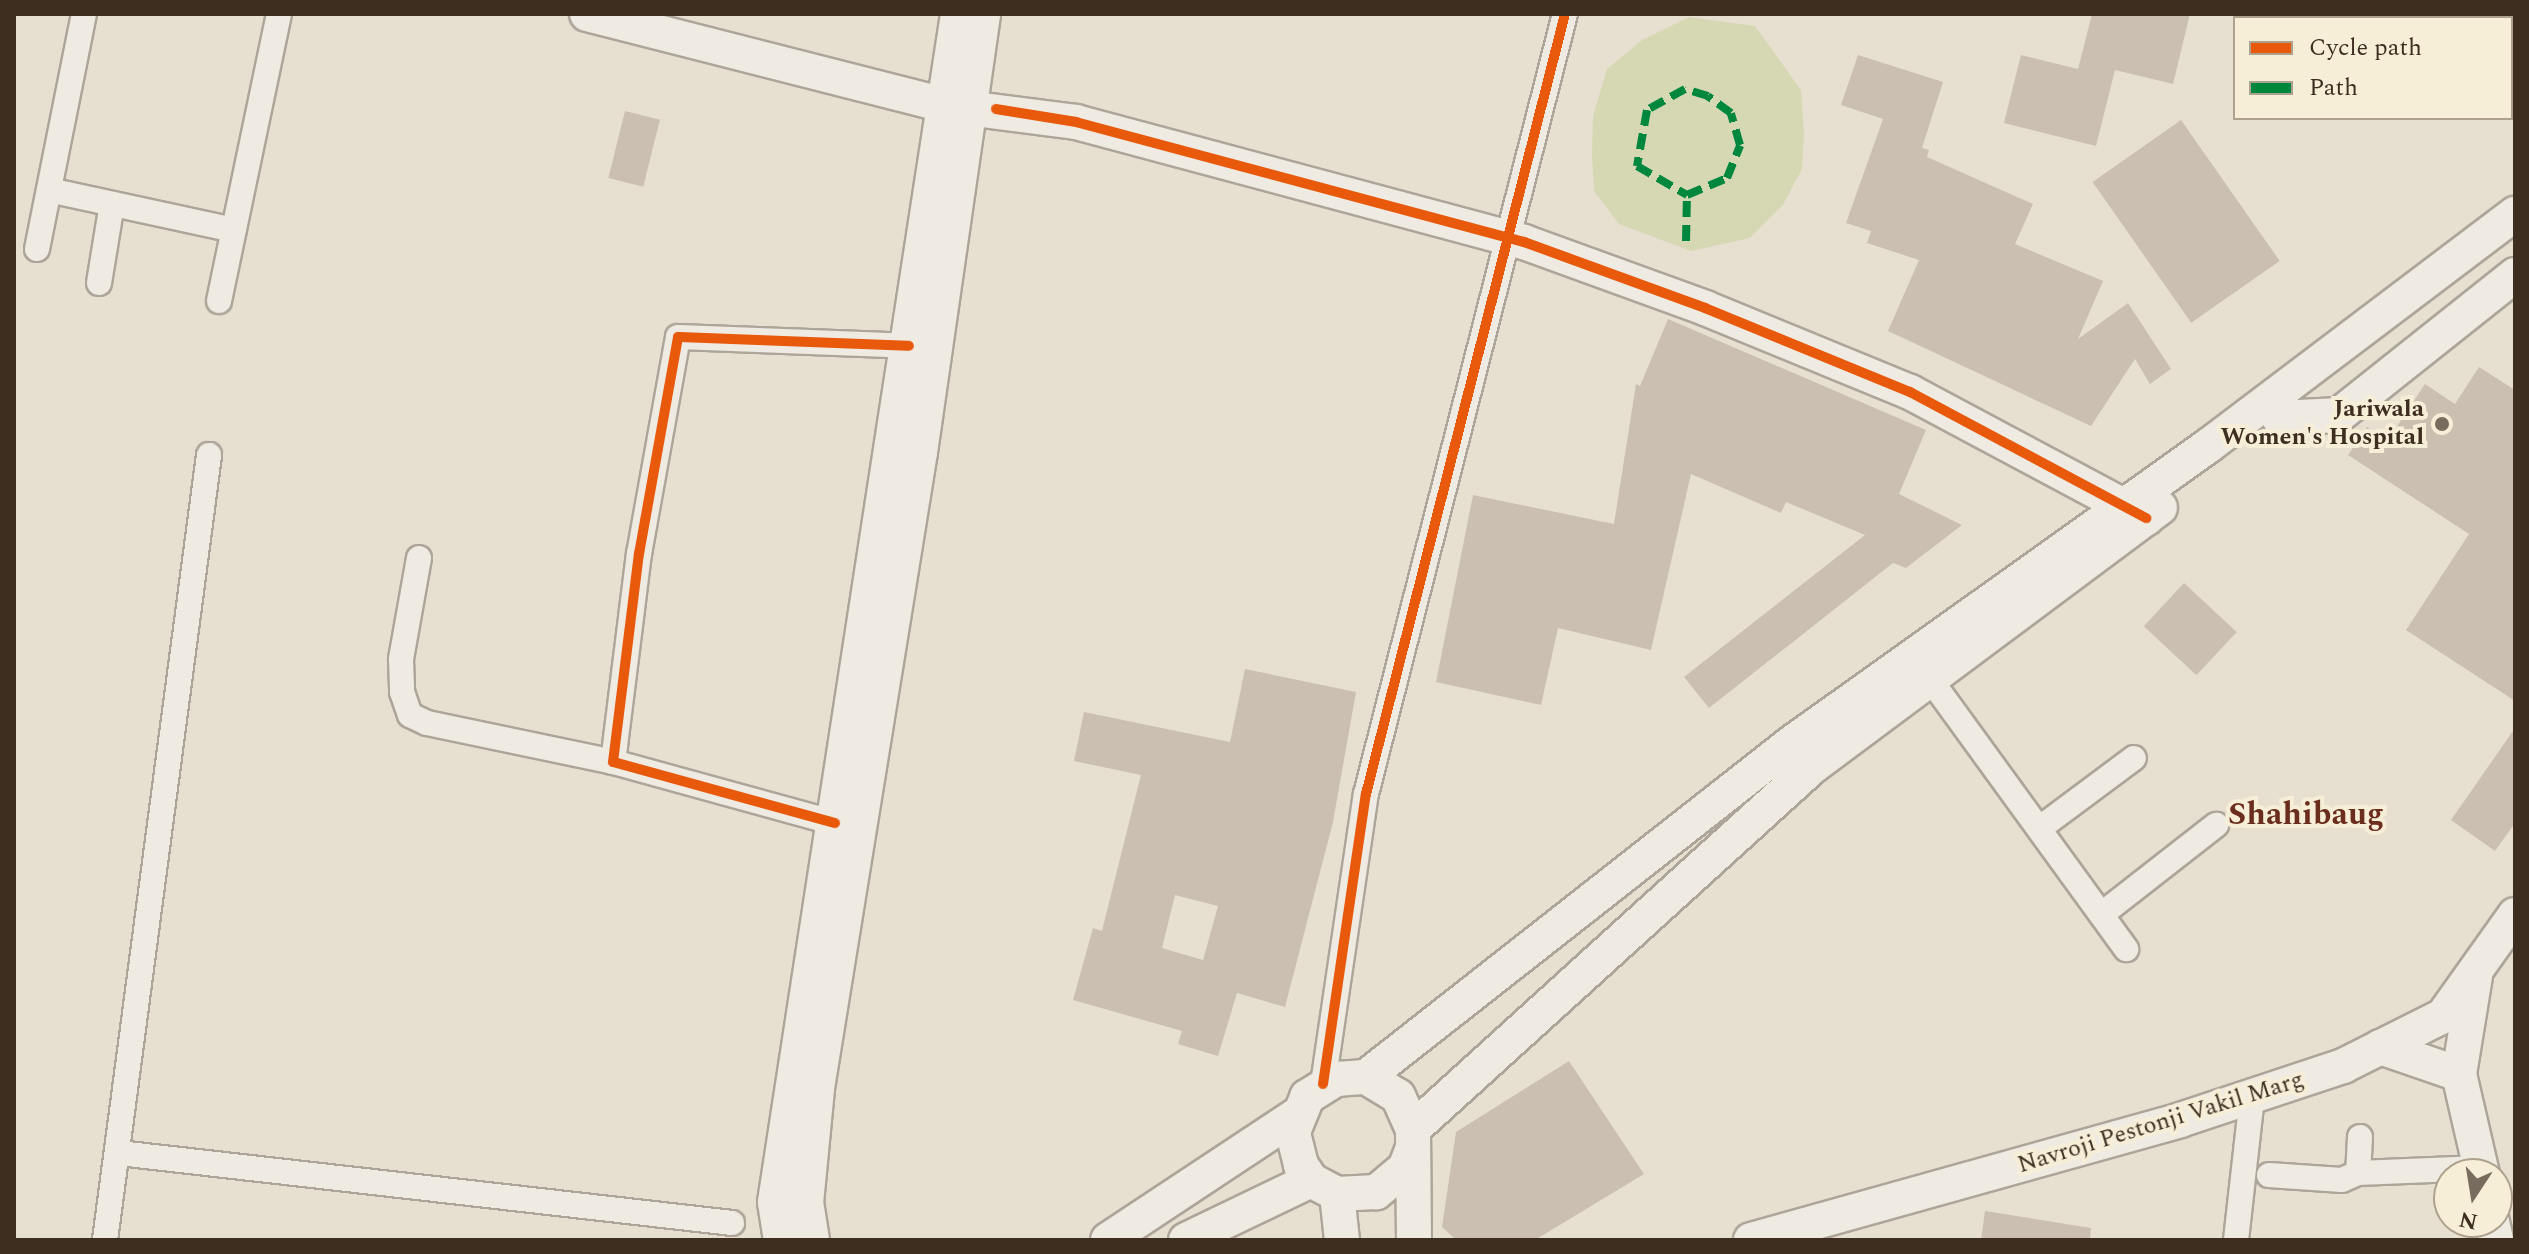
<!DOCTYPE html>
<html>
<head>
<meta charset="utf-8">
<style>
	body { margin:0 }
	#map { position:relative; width:2529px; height:1254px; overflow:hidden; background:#e7e0d1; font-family:Spectral,serif }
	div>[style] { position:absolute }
	.green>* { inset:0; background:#d6d7b3 }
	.building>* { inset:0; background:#cbbfb2; transform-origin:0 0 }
	.roads { filter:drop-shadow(2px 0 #ada599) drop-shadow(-2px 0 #ada599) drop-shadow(0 2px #ada599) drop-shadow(0 -2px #ada599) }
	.street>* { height:24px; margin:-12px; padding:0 12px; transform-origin:12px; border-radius:12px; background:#efebe3 }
	.secondary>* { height:34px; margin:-17px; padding:0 17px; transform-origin:17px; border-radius:17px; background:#efebe3 }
	.quiet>* { height:8px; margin-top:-4px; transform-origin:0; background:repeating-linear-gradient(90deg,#00873e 0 16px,transparent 0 24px) }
	.cycleway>* { height:10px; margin:-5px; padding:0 5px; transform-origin:5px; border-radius:5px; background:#e8590c }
	.dots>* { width:22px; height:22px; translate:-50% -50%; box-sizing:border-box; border:4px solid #f7eed8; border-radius:50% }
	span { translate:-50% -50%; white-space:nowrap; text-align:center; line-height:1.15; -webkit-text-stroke:8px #f7eed8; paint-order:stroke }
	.poi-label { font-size:24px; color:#3d2e20; font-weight:700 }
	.right { translate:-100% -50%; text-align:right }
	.street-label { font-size:24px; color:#3d2e20 }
	.district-label { font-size:32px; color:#6b2e1e; font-weight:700 }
	.frame { position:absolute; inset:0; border:16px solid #3d2e20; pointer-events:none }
	.legend { position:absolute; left:2233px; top:16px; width:280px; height:104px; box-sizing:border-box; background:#f7eed8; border:2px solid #ada18e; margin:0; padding:10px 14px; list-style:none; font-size:24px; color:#3d2e20 }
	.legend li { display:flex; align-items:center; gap:16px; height:40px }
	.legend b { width:40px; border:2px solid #ada18e }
	.north { position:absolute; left:2433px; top:1158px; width:80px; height:80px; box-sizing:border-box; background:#f7eed8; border:2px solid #ada18e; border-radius:50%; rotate:192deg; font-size:22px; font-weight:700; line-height:32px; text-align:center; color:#3d2e20 }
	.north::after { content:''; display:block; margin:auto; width:28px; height:36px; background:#786c5e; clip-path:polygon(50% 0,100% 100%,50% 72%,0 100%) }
</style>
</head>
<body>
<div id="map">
	<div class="green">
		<i style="clip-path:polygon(1689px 17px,1755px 26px,1801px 90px,1804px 132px,1802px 169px,1783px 205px,1750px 238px,1691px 251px,1619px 224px,1594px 191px,1592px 155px,1593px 116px,1607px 69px,1642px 40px)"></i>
	</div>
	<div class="building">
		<i style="clip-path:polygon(2092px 14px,2190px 14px,2173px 84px,2115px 70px,2096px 146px,2004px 123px,2021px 55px,2078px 69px)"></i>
		<i style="clip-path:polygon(1858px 55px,1943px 82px,1922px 148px,1929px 150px,1927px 157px,2033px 204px,2015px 244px,2103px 281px,2078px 339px,2128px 303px,2171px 369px,2150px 384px,2135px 359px,2091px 426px,1888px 331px,1919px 260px,1867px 243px,1871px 231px,1846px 223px,1883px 119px,1841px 105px)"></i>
		<i style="left:625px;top:111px;width:36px;height:69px;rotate:14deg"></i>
		<i style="left:2181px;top:120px;width:172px;height:108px;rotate:55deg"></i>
		<i style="clip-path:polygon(1668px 319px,1926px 430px,1899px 494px,1962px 525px,1906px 568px,1893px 563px,1709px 708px,1684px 677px,1865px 535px,1786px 502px,1781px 513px,1691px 474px,1651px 650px,1558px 628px,1541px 705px,1436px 682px,1473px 495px,1614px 524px,1636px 384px,1640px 386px)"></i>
		<i style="clip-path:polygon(2479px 367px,2515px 390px,2515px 701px,2406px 630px,2469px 534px,2348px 455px,2367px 427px,2388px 440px,2425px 384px,2455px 404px)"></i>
		<i style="left:2184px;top:583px;width:72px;height:59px;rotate:43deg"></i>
		<i style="clip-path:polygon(evenodd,1245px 669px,1356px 692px,1333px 822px,1285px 1007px,1237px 993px,1218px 1056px,1178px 1044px,1182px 1031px,1073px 1000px,1093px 928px,1102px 931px,1141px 775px,1074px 761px,1084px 712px,1230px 742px,1245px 669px,1175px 895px,1218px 906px,1203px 960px,1162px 948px,1175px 895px)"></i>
		<i style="clip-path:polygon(2515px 728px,2515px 823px,2495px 851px,2451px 820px)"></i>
		<i style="clip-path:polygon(1569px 1061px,1644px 1174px,1535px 1240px,1456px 1240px,1442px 1227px,1456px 1132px)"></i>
		<i style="clip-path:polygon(1985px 1211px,2091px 1228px,2090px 1240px,1981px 1240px)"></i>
	</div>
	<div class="roads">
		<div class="street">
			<i style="left:49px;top:190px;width:189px;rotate:12.2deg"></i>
			<i style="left:37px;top:249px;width:240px;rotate:-78.7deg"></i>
			<i style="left:99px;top:283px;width:80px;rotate:-80.7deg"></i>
			<i style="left:219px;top:301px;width:293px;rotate:-78.2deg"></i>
			<i style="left:419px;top:558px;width:103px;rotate:100.1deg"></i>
			<i style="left:401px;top:659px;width:33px;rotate:88deg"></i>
			<i style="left:402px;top:692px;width:24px;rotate:71deg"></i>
			<i style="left:410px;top:715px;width:19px;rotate:25deg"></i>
			<i style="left:427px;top:723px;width:190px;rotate:11.8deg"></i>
			<i style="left:1930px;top:679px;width:334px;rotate:54deg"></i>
			<i style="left:835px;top:823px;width:230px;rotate:-164.6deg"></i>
			<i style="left:613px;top:762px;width:210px;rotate:-82.9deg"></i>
			<i style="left:639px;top:554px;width:220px;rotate:-79.8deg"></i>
			<i style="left:678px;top:337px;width:231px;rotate:2.2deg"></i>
			<i style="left:2040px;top:828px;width:117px;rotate:-36.7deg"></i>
			<i style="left:2102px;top:914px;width:145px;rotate:-38deg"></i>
			<i style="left:1323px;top:1084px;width:293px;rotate:-81.6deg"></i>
			<i style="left:1366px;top:794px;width:805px;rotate:-75.69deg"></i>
			<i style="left:2360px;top:1137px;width:36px;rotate:93deg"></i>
			<i style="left:2358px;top:1173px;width:123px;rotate:-2.3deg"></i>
			<i style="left:119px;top:1153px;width:617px;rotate:6.51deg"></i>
			<i style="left:2269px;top:1175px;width:73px;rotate:3.9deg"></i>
			<i style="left:2342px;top:1180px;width:17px;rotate:-24deg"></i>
			<i style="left:105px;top:1240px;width:792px;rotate:-82.45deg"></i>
			<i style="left:2236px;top:1240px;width:144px;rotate:-83.6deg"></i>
		</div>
		<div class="secondary">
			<i style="left:587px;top:14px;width:368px;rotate:14.3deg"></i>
			<i style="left:944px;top:105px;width:133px;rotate:7.3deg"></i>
			<i style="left:1076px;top:122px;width:464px;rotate:15deg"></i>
			<i style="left:1524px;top:242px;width:193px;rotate:20deg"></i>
			<i style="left:1705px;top:308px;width:222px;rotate:22.3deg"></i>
			<i style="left:1910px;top:392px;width:268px;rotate:28.1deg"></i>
			<i style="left:2279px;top:418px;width:60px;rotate:-2.9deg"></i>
			<i style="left:2339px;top:415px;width:225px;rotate:-38.5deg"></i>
			<i style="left:2380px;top:1047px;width:83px;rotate:18.9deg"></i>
			<i style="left:2459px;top:1074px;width:103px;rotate:77deg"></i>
			<i style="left:2459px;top:1074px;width:99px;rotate:-80.7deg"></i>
			<i style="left:1366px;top:1077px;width:543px;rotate:-38.12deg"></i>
			<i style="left:1793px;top:742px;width:510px;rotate:-35.5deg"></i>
			<i style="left:2208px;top:446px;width:385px;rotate:-37.1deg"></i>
			<i style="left:1413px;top:1129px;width:539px;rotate:-42.22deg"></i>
			<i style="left:1812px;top:767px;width:434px;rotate:-36.7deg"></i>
			<i style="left:1412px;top:1150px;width:19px;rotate:111deg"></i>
			<i style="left:1405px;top:1168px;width:38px;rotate:140deg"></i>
			<i style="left:1376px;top:1192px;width:39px;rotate:177deg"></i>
			<i style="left:1337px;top:1194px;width:30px;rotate:-152deg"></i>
			<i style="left:1311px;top:1180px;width:18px;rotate:-124deg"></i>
			<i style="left:1301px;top:1165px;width:34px;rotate:-104deg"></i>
			<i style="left:1293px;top:1132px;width:38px;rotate:-68deg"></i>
			<i style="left:1307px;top:1097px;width:34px;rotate:-32deg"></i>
			<i style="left:1336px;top:1079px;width:30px;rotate:-4deg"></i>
			<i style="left:1366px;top:1077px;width:37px;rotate:31deg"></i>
			<i style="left:1398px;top:1096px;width:36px;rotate:66deg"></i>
			<i style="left:1413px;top:1129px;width:111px;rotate:89.5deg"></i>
			<i style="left:1337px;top:1194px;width:46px;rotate:83.8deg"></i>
			<i style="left:2492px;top:1222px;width:18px;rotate:77deg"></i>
			<i style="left:781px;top:1240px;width:38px;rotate:-99deg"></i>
			<i style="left:775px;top:1202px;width:1202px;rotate:-81.24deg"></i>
			<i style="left:812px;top:1240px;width:37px;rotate:-99deg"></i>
			<i style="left:806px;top:1203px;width:116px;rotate:-84.5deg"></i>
			<i style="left:817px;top:1088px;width:644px;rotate:-80.8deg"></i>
			<i style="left:920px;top:452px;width:443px;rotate:-81.8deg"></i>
			<i style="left:1108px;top:1240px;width:227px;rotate:-33.5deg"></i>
			<i style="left:1186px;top:1240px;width:139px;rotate:-25.6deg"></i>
			<i style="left:1751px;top:1240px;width:445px;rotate:-15.6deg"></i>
			<i style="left:2180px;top:1120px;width:172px;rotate:-18.3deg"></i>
			<i style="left:2343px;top:1066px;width:112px;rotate:-26.6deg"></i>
			<i style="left:2443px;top:1016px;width:124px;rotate:-54.5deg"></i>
		</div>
	</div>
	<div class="quiet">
		<i style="left:1686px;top:241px;width:46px;rotate:-88.8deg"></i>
		<i style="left:1687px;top:195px;width:43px;rotate:-23deg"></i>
		<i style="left:1727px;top:178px;width:35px;rotate:-68deg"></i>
		<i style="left:1740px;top:145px;width:33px;rotate:-106deg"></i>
		<i style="left:1731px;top:113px;width:29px;rotate:-144deg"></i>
		<i style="left:1708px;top:96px;width:24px;rotate:-163deg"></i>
		<i style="left:1685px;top:89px;width:43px;rotate:151.1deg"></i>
		<i style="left:1647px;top:110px;width:57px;rotate:100.1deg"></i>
		<i style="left:1637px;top:166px;width:58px;rotate:30.1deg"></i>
	</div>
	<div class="cycleway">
		<i style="left:996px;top:109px;width:81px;rotate:9.2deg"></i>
		<i style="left:1076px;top:122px;width:464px;rotate:15deg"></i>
		<i style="left:1524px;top:242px;width:193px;rotate:20deg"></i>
		<i style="left:1705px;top:308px;width:222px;rotate:22.3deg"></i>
		<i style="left:1910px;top:392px;width:268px;rotate:28.1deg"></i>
		<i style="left:835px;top:823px;width:230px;rotate:-164.6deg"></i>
		<i style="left:613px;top:762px;width:210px;rotate:-82.9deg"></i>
		<i style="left:639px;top:554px;width:220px;rotate:-79.8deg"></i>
		<i style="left:678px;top:337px;width:231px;rotate:2.2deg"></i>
		<i style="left:1323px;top:1084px;width:293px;rotate:-81.6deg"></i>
		<i style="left:1366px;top:794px;width:805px;rotate:-75.69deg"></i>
	</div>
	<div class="dots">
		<i style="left:2442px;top:424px;background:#786c5e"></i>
	</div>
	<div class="poi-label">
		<span class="right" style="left:2424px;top:424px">Jariwala<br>Women's Hospital</span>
	</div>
	<div class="street-label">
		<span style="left:2161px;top:1123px;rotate:-17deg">Navroji Pestonji Vakil Marg</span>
	</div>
	<div class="district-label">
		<span style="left:2306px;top:815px">Shahibaug</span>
	</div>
	<div class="frame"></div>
	<ul class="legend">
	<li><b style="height:10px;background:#e8590c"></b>Cycle path</li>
	<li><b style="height:10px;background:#00873e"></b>Path</li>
	</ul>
	<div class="north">N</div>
</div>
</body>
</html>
